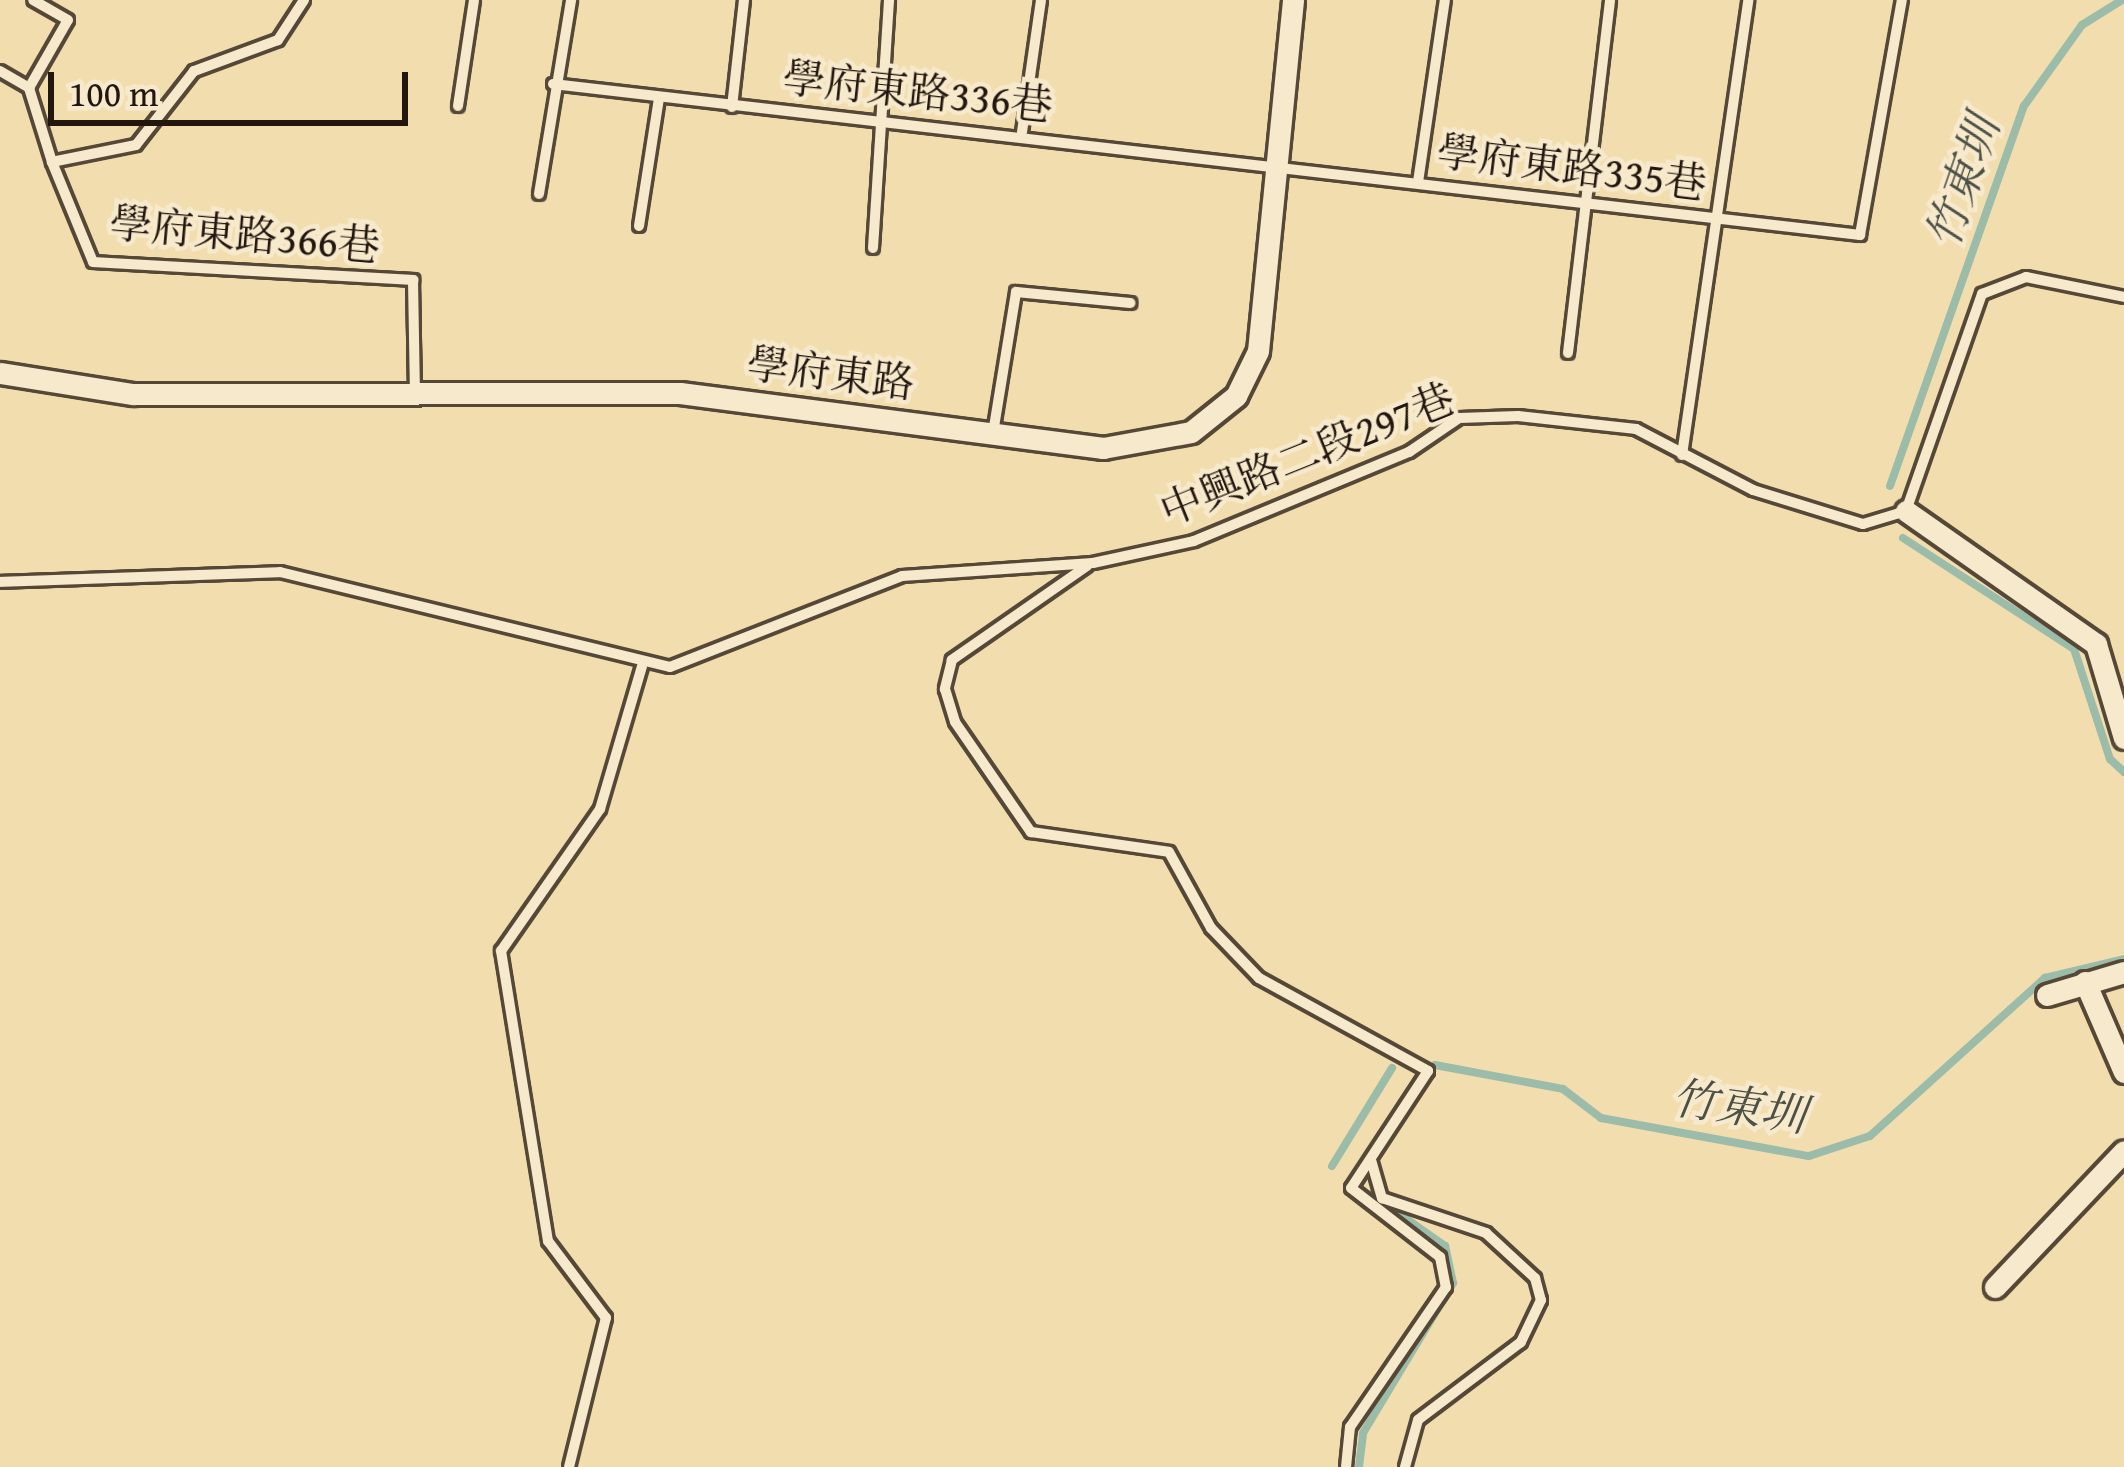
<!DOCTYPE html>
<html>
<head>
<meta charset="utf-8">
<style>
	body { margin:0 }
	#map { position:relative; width:2124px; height:1467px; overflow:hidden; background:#f2ddaf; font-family:"Gentium Book Plus","Noto Serif TC",serif }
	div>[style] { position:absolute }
	.stream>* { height:8px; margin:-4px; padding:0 4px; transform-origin:4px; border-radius:4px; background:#9bbca9 }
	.roads { filter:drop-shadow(3px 0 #564837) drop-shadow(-3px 0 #564837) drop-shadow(0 3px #564837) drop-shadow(0 -3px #564837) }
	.lane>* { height:10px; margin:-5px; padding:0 5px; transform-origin:5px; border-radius:5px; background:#f7e9cb }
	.street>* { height:21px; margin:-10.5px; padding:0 10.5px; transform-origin:10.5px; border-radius:10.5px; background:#f7e9cb }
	span { translate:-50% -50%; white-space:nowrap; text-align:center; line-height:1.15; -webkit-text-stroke:9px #f7e9cb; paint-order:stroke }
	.street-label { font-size:42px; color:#22160f }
	.water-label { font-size:45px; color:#4c5045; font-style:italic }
	.scale { position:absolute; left:48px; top:72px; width:360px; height:54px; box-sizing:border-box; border:6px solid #22160f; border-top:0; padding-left:15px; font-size:36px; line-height:42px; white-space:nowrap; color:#22160f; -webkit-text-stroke:9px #f7e9cb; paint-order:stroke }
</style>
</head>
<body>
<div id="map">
	<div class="stream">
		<i style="left:1890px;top:486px;width:403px;rotate:-70.6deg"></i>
		<i style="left:2024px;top:106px;width:100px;rotate:-54.4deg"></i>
		<i style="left:2082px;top:25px;width:47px;rotate:-32deg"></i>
		<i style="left:1903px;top:538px;width:204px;rotate:33deg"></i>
		<i style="left:2074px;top:649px;width:116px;rotate:71.9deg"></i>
		<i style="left:2110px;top:759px;width:19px;rotate:43deg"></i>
		<i style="left:1435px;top:1065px;width:130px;rotate:10.6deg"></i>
		<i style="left:1563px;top:1089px;width:48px;rotate:37.3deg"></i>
		<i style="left:1601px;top:1118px;width:211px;rotate:10.4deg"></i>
		<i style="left:1809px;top:1156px;width:64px;rotate:-18.2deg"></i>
		<i style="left:1870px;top:1136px;width:236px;rotate:-42.1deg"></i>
		<i style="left:2045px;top:978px;width:81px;rotate:-13.5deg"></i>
		<i style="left:1332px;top:1166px;width:115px;rotate:-58.5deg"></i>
		<i style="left:1359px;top:1467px;width:34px;rotate:-83deg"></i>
		<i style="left:1363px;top:1433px;width:175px;rotate:-59deg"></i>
		<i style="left:1453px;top:1283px;width:38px;rotate:-102deg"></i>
		<i style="left:1445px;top:1246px;width:90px;rotate:-144.9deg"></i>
	</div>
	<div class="roads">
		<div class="lane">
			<i style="left:304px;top:0;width:48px;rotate:123deg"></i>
			<i style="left:278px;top:40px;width:90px;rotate:159.7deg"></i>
			<i style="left:194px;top:71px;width:94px;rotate:128.1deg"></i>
			<i style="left:136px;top:145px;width:86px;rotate:168.6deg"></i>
			<i style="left:52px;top:162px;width:108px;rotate:67.7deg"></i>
			<i style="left:93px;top:262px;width:321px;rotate:3.2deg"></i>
			<i style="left:413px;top:280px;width:113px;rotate:89deg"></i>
			<i style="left:0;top:71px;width:34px;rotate:30deg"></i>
			<i style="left:29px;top:88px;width:77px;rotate:72.7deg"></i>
			<i style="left:553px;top:84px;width:1316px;rotate:6.59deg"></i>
			<i style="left:1860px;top:235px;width:239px;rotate:-79.9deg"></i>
			<i style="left:29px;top:88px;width:78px;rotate:-60.2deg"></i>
			<i style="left:68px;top:20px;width:40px;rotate:-150.3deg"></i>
			<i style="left:458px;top:106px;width:107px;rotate:-81.4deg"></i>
			<i style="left:732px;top:107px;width:108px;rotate:-83.6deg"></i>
			<i style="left:1022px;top:132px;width:133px;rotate:-81.8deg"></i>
			<i style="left:1418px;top:182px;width:184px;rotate:-81.6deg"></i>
			<i style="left:539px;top:194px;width:197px;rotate:-80.6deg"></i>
			<i style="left:639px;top:226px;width:130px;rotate:-81.1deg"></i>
			<i style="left:873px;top:248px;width:249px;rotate:-86.3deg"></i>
			<i style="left:1568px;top:353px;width:355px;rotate:-83.2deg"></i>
			<i style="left:993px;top:433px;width:143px;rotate:-80.7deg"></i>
			<i style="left:1016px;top:292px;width:115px;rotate:5.5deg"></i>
			<i style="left:1682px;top:455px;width:460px;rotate:-81.7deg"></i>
			<i style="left:1087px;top:566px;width:165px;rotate:145.2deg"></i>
			<i style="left:952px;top:660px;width:30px;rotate:104deg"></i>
			<i style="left:945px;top:689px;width:34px;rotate:73deg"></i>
			<i style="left:955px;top:722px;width:134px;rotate:55.4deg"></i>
			<i style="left:1031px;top:832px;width:139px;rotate:8.2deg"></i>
			<i style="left:1169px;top:852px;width:87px;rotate:61.1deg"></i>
			<i style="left:1211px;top:928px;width:69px;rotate:46.2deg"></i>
			<i style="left:1259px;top:978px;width:193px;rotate:28.8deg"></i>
			<i style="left:1428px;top:1071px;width:140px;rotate:123.3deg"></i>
			<i style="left:1351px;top:1188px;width:113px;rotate:37.8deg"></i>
			<i style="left:1440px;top:1257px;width:31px;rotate:79deg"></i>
			<i style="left:1446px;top:1287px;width:170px;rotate:124.4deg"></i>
			<i style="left:1350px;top:1427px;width:40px;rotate:95.7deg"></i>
			<i style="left:0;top:582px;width:280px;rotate:-2deg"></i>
			<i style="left:280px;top:572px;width:401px;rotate:13.7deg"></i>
			<i style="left:670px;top:667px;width:249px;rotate:-21.4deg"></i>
			<i style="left:902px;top:576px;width:191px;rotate:-3.9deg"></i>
			<i style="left:1093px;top:563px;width:103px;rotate:-12.3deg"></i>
			<i style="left:1194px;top:541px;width:233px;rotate:-22.5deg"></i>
			<i style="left:1409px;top:452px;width:60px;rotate:-34.2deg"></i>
			<i style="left:1459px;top:418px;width:59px;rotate:-1.9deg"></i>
			<i style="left:1518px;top:416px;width:119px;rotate:6.3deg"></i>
			<i style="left:1636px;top:429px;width:132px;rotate:27.5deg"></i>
			<i style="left:1753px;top:490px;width:115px;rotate:17.2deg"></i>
			<i style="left:1863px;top:524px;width:45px;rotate:-16.8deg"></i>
			<i style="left:1906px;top:511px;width:230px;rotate:-70.7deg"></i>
			<i style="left:1982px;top:294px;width:47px;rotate:-21.1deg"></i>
			<i style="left:2026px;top:277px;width:100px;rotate:11.5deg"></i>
			<i style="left:1371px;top:1160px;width:40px;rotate:74deg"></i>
			<i style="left:1382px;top:1198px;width:110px;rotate:18.6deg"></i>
			<i style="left:1486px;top:1233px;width:67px;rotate:42.6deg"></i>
			<i style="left:1535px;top:1278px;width:23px;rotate:75deg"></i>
			<i style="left:1541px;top:1300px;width:47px;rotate:115.5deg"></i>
			<i style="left:1521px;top:1342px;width:129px;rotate:142.9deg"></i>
			<i style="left:1418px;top:1420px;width:49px;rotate:105.5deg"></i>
			<i style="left:569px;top:1467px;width:154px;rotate:-76.1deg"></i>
			<i style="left:606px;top:1318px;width:96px;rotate:-127deg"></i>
			<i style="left:548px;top:1241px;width:294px;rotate:-99.2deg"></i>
			<i style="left:501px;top:951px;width:173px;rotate:-55.1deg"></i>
			<i style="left:600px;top:809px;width:149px;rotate:-73.6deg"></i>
		</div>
		<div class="street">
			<i style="left:0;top:373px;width:135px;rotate:9deg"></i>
			<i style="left:133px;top:394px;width:547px;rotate:-0.1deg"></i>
			<i style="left:680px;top:393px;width:427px;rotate:7.4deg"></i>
			<i style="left:1103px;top:448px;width:89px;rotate:-10.3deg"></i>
			<i style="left:1191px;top:432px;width:58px;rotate:-38.7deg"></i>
			<i style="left:1236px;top:396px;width:50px;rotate:-63.9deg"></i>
			<i style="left:1258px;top:351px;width:353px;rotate:-84.3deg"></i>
			<i style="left:1906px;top:511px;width:232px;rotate:35deg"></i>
			<i style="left:2096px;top:644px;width:98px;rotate:73.4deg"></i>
			<i style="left:2085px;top:982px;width:98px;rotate:66.6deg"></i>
			<i style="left:2047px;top:995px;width:80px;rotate:-16.6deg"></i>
			<i style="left:1995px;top:1287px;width:187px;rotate:-46.5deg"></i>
		</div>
	</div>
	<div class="street-label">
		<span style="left:918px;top:91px;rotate:6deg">學府東路336巷</span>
		<span style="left:1572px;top:167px;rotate:7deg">學府東路335巷</span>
		<span style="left:245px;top:234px;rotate:5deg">學府東路366巷</span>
		<span style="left:831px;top:373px;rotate:7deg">學府東路</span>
		<span style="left:1307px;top:454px;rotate:-22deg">中興路二段297巷</span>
	</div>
	<div class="water-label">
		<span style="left:1962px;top:182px;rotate:-71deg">竹東圳</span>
		<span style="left:1739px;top:1106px;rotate:8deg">竹東圳</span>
	</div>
	<div class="scale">100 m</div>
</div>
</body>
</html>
